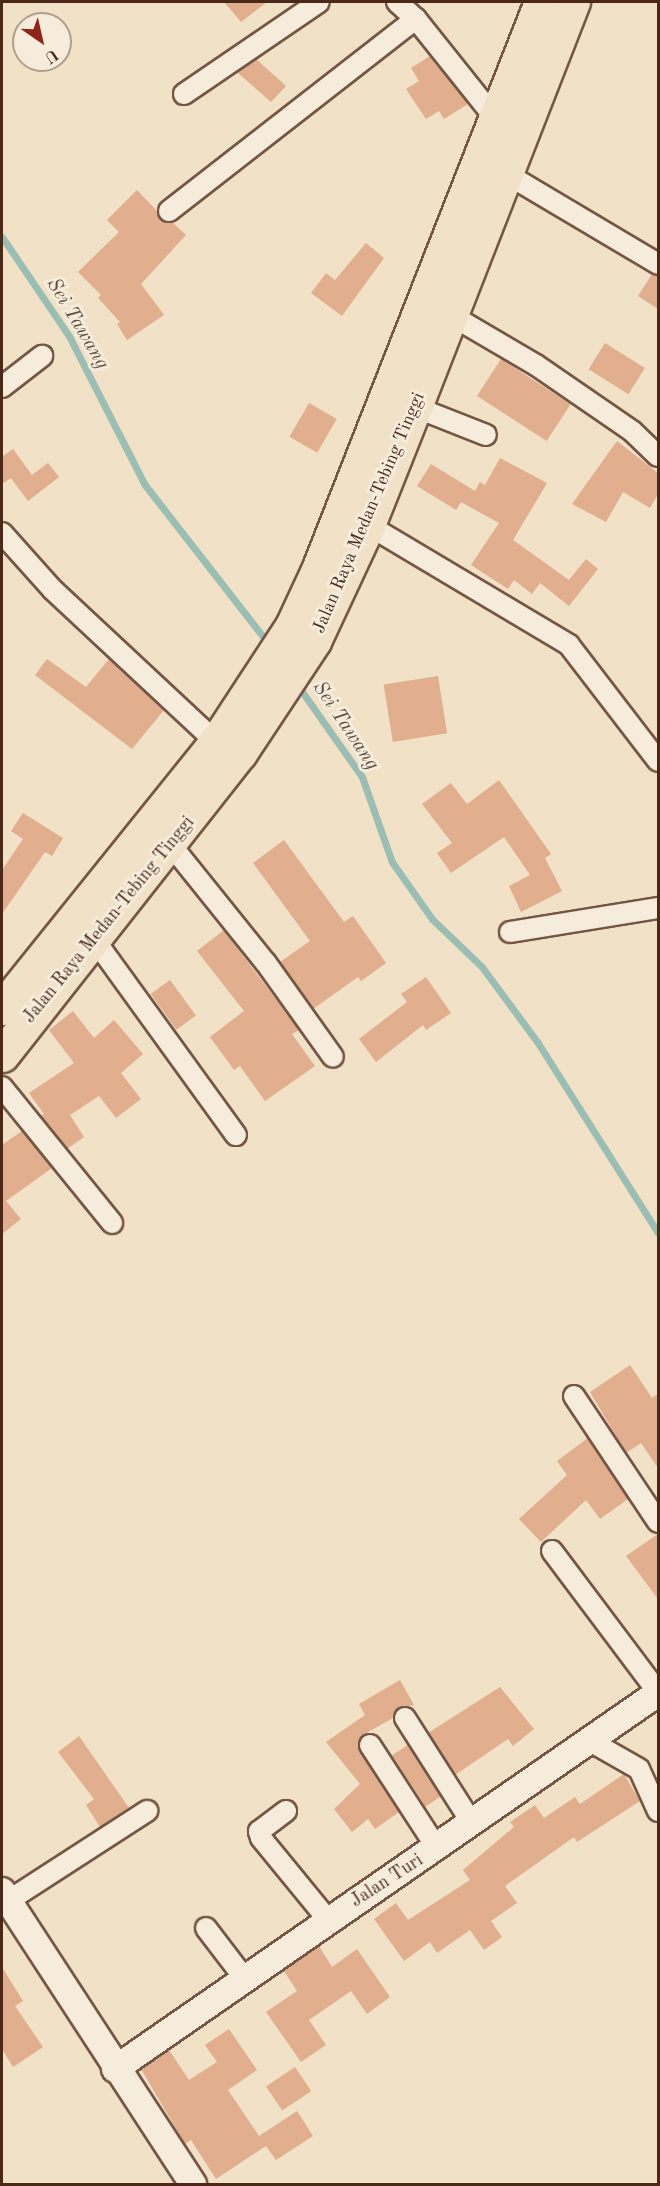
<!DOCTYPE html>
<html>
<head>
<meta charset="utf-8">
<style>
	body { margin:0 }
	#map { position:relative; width:660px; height:2186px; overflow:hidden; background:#f0e1c7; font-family:"Old Standard TT",serif }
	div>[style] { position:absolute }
	.stream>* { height:7px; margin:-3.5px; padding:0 3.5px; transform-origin:3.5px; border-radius:3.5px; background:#9abeb3 }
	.building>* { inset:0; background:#e1ae8e; transform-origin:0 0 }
	.roads { filter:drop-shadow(2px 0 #755644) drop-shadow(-2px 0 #755644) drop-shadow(0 2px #755644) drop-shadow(0 -2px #755644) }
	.minor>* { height:20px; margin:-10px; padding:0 10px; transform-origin:10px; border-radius:10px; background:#f5ecdb }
	.tertiary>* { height:26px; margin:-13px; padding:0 13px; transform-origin:13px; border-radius:13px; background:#f5ecdb }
	.trunk>* { height:33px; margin:-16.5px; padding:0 16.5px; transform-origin:16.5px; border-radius:16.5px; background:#f0e1c7 }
	span { translate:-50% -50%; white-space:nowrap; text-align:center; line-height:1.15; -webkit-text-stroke:6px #f5ecdb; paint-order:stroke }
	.street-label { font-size:18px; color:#4c2818 }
	.water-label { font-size:20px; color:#604e3f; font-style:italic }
	.frame { position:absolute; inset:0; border:3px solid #4c2818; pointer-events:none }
	.north { position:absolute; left:12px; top:12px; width:60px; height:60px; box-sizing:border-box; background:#f5ecdb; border:2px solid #b19e8d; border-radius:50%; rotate:146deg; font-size:16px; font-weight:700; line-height:24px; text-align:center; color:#4c2818 }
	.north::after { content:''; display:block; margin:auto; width:21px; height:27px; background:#8f2418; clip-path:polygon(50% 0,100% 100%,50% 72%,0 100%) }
</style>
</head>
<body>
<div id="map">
	<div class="stream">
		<i style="left:2px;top:237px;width:120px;rotate:55.9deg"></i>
		<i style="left:69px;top:336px;width:167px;rotate:63deg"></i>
		<i style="left:145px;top:485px;width:202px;rotate:52.1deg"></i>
		<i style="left:296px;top:683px;width:115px;rotate:54.9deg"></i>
		<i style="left:362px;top:777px;width:90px;rotate:70.6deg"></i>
		<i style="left:392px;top:862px;width:70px;rotate:54.9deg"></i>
		<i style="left:432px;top:919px;width:69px;rotate:43.8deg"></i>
		<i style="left:482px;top:967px;width:94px;rotate:53.6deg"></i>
		<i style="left:538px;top:1043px;width:225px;rotate:57.7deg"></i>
	</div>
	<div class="building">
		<i style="clip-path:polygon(224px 2px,267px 2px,241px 22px)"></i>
		<i style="clip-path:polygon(430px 56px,468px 104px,444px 119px,439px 111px,426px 119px,406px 89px,419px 81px,411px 68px)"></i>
		<i style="clip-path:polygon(256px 59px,286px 86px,271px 102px,237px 72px)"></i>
		<i style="clip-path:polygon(137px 190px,157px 211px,160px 219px,172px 222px,186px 235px,141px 284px,164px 315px,127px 340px,117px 324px,120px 322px,98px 298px,101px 295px,78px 272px,119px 232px,107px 220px)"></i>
		<i style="clip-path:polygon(366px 243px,384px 258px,342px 316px,311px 293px,326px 273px,335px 280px)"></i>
		<i style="clip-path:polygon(652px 274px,658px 276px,658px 309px,638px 296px)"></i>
		<i style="left:605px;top:343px;width:47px;height:31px;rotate:32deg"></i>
		<i style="left:501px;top:359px;width:83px;height:44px;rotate:33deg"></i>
		<i style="left:309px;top:403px;width:32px;height:39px;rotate:30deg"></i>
		<i style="clip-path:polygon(617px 441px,658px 473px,658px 494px,650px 508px,623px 492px,606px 522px,572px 504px)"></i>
		<i style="clip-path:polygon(13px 449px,32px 475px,48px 463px,59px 477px,28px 501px,11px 478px,2px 484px,2px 457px)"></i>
		<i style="clip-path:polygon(500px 458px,547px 483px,513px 540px,569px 580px,586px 559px,598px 569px,569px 606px,540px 583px,532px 594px,514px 580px,508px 589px,471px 565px,499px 523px,461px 502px,456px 510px,417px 486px,431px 464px,475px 491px,480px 482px,485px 485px)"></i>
		<i style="clip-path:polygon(47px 659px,86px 687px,109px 659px,164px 710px,132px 749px,35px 675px)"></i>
		<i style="left:438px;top:676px;width:58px;height:55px;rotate:81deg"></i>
		<i style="clip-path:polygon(499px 780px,551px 854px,545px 858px,562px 891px,521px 912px,509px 886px,530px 875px,504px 837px,451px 873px,437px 853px,452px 843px,422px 804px,451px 783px,467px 804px)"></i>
		<i style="clip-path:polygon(23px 813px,63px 838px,52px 856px,45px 852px,2px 914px,2px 870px,23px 839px,11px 831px)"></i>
		<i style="clip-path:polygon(284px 840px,344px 922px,353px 916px,386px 963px,361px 981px,358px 977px,313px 1009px,280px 962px,310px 941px,253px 863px)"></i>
		<i style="clip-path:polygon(224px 930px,299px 1030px,292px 1034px,315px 1066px,265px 1101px,240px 1066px,234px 1070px,210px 1037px,244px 1011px,197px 951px)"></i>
		<i style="clip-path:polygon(426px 977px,451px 1013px,426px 1030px,423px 1025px,376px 1062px,359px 1039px,407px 1002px,401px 994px)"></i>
		<i style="left:170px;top:980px;width:44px;height:24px;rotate:54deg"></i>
		<i style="clip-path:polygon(73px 1011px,94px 1038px,114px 1020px,143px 1054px,121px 1073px,141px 1099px,116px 1118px,99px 1096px,70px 1115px,84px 1137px,67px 1149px,41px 1116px,44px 1114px,29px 1093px,74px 1063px,49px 1030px)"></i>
		<i style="clip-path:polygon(22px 1131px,52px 1168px,6px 1201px,21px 1219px,2px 1234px,2px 1145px)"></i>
		<i style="clip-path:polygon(630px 1365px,652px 1398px,658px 1394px,658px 1468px,641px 1443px,626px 1453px,590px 1392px)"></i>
		<i style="clip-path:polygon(588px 1438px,628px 1499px,600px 1519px,586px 1500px,541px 1542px,519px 1519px,567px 1475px,557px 1461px)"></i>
		<i style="clip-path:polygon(658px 1534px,658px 1599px,626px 1556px)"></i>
		<i style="clip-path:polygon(400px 1680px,414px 1705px,398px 1708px,393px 1718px,361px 1736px,358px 1745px,399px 1812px,375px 1829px,368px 1819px,352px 1832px,334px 1809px,360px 1784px,326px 1742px,365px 1715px,359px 1704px)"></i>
		<i style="clip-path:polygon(500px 1687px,534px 1729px,513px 1746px,508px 1739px,455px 1775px,428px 1733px)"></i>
		<i style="clip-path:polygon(79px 1736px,129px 1808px,100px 1827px,86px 1805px,94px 1799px,58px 1752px)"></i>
		<i style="left:408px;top:1745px;width:61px;height:19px;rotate:57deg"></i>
		<i style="clip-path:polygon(624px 1774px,640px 1801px,577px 1842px,574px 1837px,505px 1886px,517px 1903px,491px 1921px,502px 1937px,484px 1950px,470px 1930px,437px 1953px,430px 1942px,404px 1961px,374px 1919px,396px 1903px,408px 1920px,470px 1880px,463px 1870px,514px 1827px,510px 1822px,535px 1805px,544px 1818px,575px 1797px,580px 1804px)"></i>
		<i style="clip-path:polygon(319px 1946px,332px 1967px,357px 1949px,390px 1997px,367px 2014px,351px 1991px,309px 2020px,326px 2045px,301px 2062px,266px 2012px,297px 1991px,284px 1971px)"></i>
		<i style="clip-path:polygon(2px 1967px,23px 2001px,15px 2006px,43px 2047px,13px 2067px,2px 2049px)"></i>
		<i style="clip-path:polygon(229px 2029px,257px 2070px,228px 2090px,259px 2136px,297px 2111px,313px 2136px,276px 2160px,266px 2146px,216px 2179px,191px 2140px,185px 2144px,141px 2069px,169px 2050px,189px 2080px,217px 2062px,205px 2045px)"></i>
		<i style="left:295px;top:2067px;width:29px;height:35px;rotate:56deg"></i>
	</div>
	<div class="roads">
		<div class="minor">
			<i style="left:397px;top:2px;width:25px;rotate:42deg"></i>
			<i style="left:416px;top:19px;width:127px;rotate:51.4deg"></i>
			<i style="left:184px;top:94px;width:163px;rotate:-34.3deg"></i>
			<i style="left:505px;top:173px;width:178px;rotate:30.7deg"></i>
			<i style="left:169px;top:211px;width:313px;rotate:-37.9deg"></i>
			<i style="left:449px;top:314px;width:101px;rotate:30.4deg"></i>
			<i style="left:536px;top:365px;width:116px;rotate:34.5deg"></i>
			<i style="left:632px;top:431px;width:36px;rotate:44deg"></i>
			<i style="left:2px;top:387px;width:51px;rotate:-37.8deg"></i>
			<i style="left:415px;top:407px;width:76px;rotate:21.5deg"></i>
			<i style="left:368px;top:525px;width:234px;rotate:30.8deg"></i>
			<i style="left:569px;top:645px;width:146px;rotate:52.5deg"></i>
			<i style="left:2px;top:533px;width:76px;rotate:48.2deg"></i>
			<i style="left:53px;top:590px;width:223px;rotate:43deg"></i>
			<i style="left:171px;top:845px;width:151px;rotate:51.2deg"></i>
			<i style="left:266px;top:963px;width:115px;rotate:54.5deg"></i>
			<i style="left:510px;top:932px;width:150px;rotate:-9.2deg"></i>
			<i style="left:94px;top:939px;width:242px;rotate:54.1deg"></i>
			<i style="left:2px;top:1087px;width:175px;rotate:51deg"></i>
			<i style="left:574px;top:1396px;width:151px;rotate:56.3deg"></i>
			<i style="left:552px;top:1551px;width:176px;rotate:53.1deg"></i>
			<i style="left:405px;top:1718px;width:125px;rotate:57.5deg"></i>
			<i style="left:590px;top:1741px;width:56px;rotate:29.7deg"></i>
			<i style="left:639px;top:1769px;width:46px;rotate:65.7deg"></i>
			<i style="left:370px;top:1745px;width:123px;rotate:57deg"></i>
			<i style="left:286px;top:1811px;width:34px;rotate:143deg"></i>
			<i style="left:259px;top:1831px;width:7px;rotate:74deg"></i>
			<i style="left:261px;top:1838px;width:106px;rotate:50.7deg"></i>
			<i style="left:8px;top:1901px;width:166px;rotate:-32.9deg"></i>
			<i style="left:206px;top:1928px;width:64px;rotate:52.6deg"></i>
		</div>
		<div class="tertiary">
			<i style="left:2px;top:1891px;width:350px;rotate:56.9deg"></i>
			<i style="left:115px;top:2069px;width:660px;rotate:-34.7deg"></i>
		</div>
		<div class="trunk">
			<i style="left:2px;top:1008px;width:341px;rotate:-51.2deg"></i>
			<i style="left:216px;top:742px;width:139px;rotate:-56.8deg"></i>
			<i style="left:292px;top:626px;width:62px;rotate:-65.1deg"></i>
			<i style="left:318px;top:570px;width:610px;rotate:-68.56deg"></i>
			<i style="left:2px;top:1055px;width:385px;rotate:-51.8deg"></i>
			<i style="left:240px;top:753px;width:134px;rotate:-56.5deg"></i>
			<i style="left:314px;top:641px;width:128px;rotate:-65deg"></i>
			<i style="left:368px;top:525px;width:127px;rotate:-68.3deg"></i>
			<i style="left:415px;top:407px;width:435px;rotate:-68.7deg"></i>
		</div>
	</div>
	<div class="street-label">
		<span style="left:369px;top:513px;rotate:-67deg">Jalan Raya Medan-Tebing Tinggi</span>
		<span style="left:109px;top:920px;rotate:-51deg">Jalan Raya Medan-Tebing Tinggi</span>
		<span style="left:387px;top:1881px;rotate:-33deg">Jalan Turi</span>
	</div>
	<div class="water-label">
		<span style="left:77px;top:324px;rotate:59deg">Sei Tawang</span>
		<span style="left:345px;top:726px;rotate:56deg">Sei Tawang</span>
	</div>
	<div class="frame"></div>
	<div class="north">U</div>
</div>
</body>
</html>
